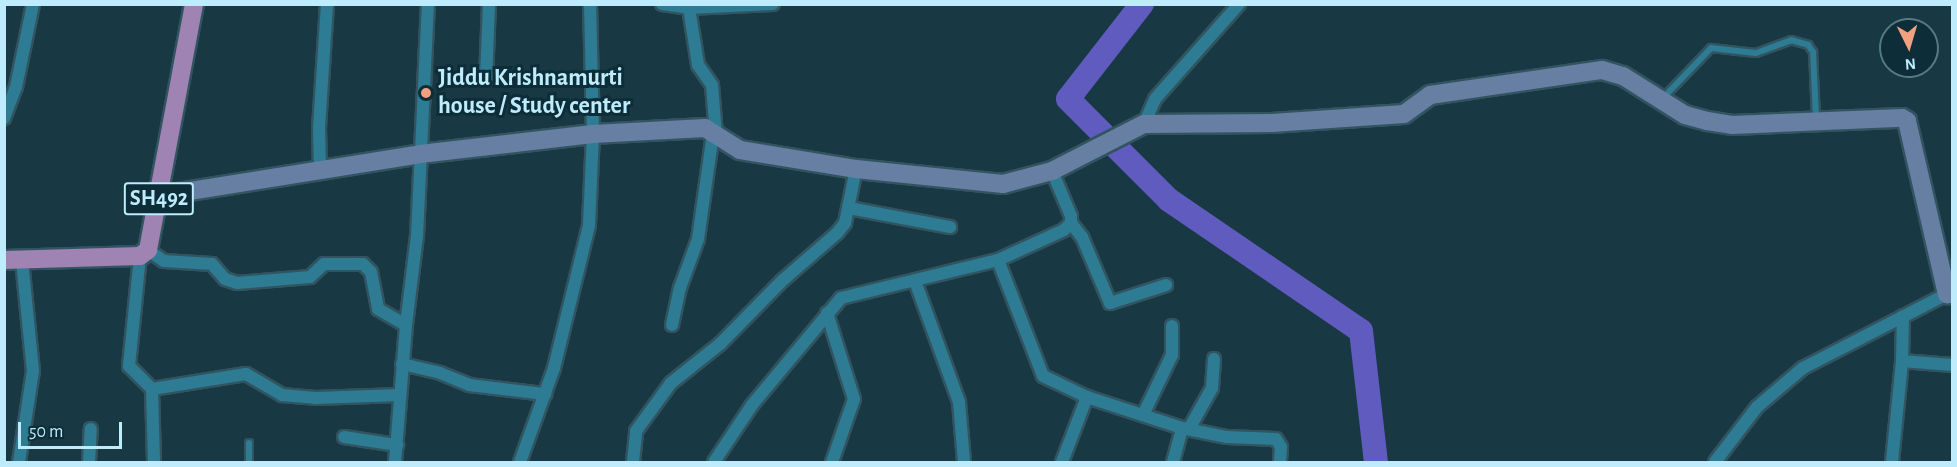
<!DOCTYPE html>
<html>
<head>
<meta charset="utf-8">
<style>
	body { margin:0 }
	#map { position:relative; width:1957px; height:467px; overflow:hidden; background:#183843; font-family:"Alegreya Sans",sans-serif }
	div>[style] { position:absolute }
	.river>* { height:24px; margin:-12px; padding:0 12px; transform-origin:12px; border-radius:12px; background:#605bbe }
	.roads { filter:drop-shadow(2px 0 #315460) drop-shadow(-2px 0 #315460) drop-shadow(0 2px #315460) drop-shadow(0 -2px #315460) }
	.lane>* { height:6px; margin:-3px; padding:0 3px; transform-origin:3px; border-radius:3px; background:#2d7c94 }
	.street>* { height:12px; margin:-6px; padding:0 6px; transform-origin:6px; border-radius:6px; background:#2d7c94 }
	.secondary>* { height:18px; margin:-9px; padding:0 9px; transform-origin:9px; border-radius:9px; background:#667fa3 }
	.primary>* { height:18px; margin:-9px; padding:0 9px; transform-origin:9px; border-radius:9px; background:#9f83b3 }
	.dots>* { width:16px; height:16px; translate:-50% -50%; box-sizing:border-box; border:3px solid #0d2e38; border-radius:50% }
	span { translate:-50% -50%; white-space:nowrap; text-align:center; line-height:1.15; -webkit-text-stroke:6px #0d2e38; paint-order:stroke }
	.shield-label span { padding:2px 4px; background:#0d2e38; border:2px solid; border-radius:4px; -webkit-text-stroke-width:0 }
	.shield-label { font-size:22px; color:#beecfd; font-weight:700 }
	.poi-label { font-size:24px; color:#beecfd; font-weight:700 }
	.left { translate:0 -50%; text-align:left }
	.frame { position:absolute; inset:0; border:6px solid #beecfd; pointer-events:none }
	.north { position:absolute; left:1879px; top:18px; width:60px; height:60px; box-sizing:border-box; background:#0d2e38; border:2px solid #547a87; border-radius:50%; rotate:175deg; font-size:16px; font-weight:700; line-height:24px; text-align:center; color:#beecfd }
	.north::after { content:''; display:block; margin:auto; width:21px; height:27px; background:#f2a080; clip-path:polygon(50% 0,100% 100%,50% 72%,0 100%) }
	.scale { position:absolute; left:18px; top:422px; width:104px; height:27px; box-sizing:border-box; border:3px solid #beecfd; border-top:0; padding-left:8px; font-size:18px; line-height:21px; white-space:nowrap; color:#beecfd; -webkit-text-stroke:4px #0d2e38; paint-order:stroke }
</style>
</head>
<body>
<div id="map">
	<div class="river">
		<i style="left:1142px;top:4px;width:120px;rotate:127.9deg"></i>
		<i style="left:1068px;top:99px;width:143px;rotate:45deg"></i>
		<i style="left:1169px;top:200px;width:232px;rotate:34.3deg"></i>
		<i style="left:1361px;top:331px;width:132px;rotate:83.5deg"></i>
	</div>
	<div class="roads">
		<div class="lane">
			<i style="left:1662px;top:99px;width:71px;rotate:-46.1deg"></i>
			<i style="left:1711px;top:48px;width:45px;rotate:6.3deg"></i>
			<i style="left:1756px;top:53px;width:37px;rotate:-20deg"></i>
			<i style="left:1791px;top:40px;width:18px;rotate:16deg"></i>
			<i style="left:1808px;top:45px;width:9px;rotate:54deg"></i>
			<i style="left:1813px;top:52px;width:66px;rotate:87.4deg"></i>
			<i style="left:249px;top:462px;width:19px;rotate:-90deg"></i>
		</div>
		<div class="street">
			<i style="left:662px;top:4px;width:27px;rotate:8deg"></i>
			<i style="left:689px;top:8px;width:84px;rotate:-2.7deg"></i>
			<i style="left:689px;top:8px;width:58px;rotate:81deg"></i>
			<i style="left:698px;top:65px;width:24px;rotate:55deg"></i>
			<i style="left:712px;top:85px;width:50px;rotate:85.4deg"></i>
			<i style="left:486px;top:79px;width:75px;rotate:-87.7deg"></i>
			<i style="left:4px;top:118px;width:33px;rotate:-69deg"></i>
			<i style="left:16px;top:87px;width:85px;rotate:-78.4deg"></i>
			<i style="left:1144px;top:124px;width:27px;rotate:-66deg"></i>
			<i style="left:1155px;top:99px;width:127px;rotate:-48.5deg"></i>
			<i style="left:320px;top:169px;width:41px;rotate:-91.4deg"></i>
			<i style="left:319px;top:128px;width:124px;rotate:-86.3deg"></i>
			<i style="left:849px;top:208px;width:103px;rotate:10.7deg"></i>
			<i style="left:1071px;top:223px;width:18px;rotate:52deg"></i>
			<i style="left:1082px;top:237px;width:72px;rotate:67deg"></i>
			<i style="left:1110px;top:303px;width:59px;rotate:-17.8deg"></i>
			<i style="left:148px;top:250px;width:19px;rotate:35deg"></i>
			<i style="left:164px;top:261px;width:48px;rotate:3.6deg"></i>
			<i style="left:212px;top:264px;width:20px;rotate:49deg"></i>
			<i style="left:225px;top:279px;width:13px;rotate:18deg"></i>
			<i style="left:237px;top:283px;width:73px;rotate:-4.7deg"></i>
			<i style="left:310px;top:277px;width:19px;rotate:-43deg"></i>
			<i style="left:324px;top:264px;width:39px"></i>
			<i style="left:363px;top:264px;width:11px;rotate:45deg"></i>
			<i style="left:371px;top:272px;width:38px;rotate:79deg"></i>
			<i style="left:378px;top:309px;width:32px;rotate:30deg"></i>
			<i style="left:140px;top:256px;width:111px;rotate:95.7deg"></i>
			<i style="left:129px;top:366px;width:33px;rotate:45deg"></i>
			<i style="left:152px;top:389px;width:73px;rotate:88.4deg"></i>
			<i style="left:998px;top:260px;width:124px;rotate:68.8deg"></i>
			<i style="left:1043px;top:376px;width:49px;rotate:25.5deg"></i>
			<i style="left:1087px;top:397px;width:100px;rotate:18.1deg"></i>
			<i style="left:1182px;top:428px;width:46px;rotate:11.3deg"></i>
			<i style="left:1227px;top:437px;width:49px;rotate:2.3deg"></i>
			<i style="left:1276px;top:439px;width:9px;rotate:58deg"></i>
			<i style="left:1281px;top:447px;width:15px;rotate:94deg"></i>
			<i style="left:915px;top:281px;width:129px;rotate:70deg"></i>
			<i style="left:959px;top:402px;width:60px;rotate:85.2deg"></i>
			<i style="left:827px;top:313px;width:90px;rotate:72.6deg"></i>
			<i style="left:854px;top:399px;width:67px;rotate:109.2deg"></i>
			<i style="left:1903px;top:316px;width:45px;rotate:91.3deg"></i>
			<i style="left:1902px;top:361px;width:50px;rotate:4.6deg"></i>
			<i style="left:672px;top:325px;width:38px;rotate:-78deg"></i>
			<i style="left:680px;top:288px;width:52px;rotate:-69.8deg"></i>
			<i style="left:698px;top:239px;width:107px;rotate:-81.9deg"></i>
			<i style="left:402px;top:364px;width:39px;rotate:13deg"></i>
			<i style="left:440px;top:373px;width:31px;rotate:22deg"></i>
			<i style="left:469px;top:385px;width:77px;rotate:6.8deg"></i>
			<i style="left:152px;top:389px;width:95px;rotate:-9.1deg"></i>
			<i style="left:246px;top:374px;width:42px;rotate:30.3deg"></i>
			<i style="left:282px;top:395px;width:33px;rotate:5deg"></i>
			<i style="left:315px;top:398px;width:85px;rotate:-2deg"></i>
			<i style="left:1143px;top:415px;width:67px;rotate:-64.2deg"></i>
			<i style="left:1172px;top:355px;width:29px;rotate:-90deg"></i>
			<i style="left:1189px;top:429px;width:47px;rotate:-60.7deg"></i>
			<i style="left:1212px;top:388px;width:29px;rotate:-86deg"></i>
			<i style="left:344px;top:437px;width:54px;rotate:8.6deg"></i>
			<i style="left:19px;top:462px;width:92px;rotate:-81.3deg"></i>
			<i style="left:33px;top:371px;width:111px;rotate:-95.7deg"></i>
			<i style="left:89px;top:462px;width:33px;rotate:-87deg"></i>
			<i style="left:395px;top:462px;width:137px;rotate:-85.4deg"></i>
			<i style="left:406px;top:325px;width:90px;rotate:-83deg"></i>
			<i style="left:417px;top:236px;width:232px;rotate:-87.3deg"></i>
			<i style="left:520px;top:462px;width:100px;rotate:-70.1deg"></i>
			<i style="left:554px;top:368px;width:147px;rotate:-76.2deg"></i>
			<i style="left:589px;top:225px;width:91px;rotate:-87.5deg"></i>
			<i style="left:593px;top:134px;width:130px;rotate:-91.3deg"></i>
			<i style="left:633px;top:462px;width:31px;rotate:-84deg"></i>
			<i style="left:636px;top:431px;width:59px;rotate:-53.9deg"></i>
			<i style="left:671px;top:383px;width:63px;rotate:-38.5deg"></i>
			<i style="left:720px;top:344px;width:90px;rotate:-45.5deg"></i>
			<i style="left:783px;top:280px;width:72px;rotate:-41deg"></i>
			<i style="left:837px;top:233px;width:13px;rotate:-51deg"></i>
			<i style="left:845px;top:223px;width:55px;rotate:-78.5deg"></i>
			<i style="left:714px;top:462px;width:69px;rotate:-56.3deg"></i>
			<i style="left:752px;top:405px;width:139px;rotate:-50.2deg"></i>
			<i style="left:841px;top:298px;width:162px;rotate:-13.6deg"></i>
			<i style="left:998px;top:260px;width:72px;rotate:-24.4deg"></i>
			<i style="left:1064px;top:230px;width:10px;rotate:-45deg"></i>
			<i style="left:1071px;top:223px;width:7px;rotate:-90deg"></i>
			<i style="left:1071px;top:216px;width:49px;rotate:-112.9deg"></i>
			<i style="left:1062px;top:462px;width:70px;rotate:-69deg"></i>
			<i style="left:1173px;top:462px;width:35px;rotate:-75deg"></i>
			<i style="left:1715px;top:462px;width:69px;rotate:-52.6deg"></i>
			<i style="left:1757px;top:407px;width:60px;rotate:-40.3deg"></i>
			<i style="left:1803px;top:368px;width:162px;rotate:-27.2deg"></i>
			<i style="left:1892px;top:462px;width:101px;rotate:-84.3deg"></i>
		</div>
		<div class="secondary">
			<i style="left:159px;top:196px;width:264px;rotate:-9.1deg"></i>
			<i style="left:420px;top:154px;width:174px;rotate:-6.6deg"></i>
			<i style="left:593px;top:134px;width:112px;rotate:-3.1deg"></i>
			<i style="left:705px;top:128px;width:41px;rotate:32.2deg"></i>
			<i style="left:740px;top:150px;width:118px;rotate:9.3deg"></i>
			<i style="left:856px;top:169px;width:148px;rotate:5.8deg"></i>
			<i style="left:1003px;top:184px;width:51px;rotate:-14.9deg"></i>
			<i style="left:1052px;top:171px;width:103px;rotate:-27.1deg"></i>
			<i style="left:1144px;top:124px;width:128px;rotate:-0.4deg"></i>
			<i style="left:1272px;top:123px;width:132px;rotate:-3.9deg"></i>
			<i style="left:1404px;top:114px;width:32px;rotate:-36deg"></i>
			<i style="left:1430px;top:95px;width:174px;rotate:-8.3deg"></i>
			<i style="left:1602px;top:70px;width:22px;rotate:16deg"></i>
			<i style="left:1623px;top:76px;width:73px;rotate:32.2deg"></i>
			<i style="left:1685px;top:115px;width:23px;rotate:15deg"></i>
			<i style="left:1707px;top:121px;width:25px;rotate:9deg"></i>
			<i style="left:1732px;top:125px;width:170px;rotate:-2.4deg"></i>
			<i style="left:1902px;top:118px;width:6px;rotate:31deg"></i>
			<i style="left:1907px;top:121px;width:178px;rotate:77deg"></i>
			<i style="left:1947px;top:294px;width:5px"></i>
		</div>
		<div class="primary">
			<i style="left:4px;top:260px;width:136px;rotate:-1.7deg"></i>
			<i style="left:140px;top:256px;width:10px;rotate:-37deg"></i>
			<i style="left:148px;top:250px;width:250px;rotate:-79.4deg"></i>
		</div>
	</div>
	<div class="dots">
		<i style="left:426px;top:93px;background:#f2a080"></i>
	</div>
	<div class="shield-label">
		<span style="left:159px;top:199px">SH492</span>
	</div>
	<div class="poi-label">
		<span class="left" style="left:438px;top:93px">Jiddu Krishnamurti<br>house / Study center</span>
	</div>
	<div class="frame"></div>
	<div class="north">N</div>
	<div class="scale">50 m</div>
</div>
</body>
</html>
